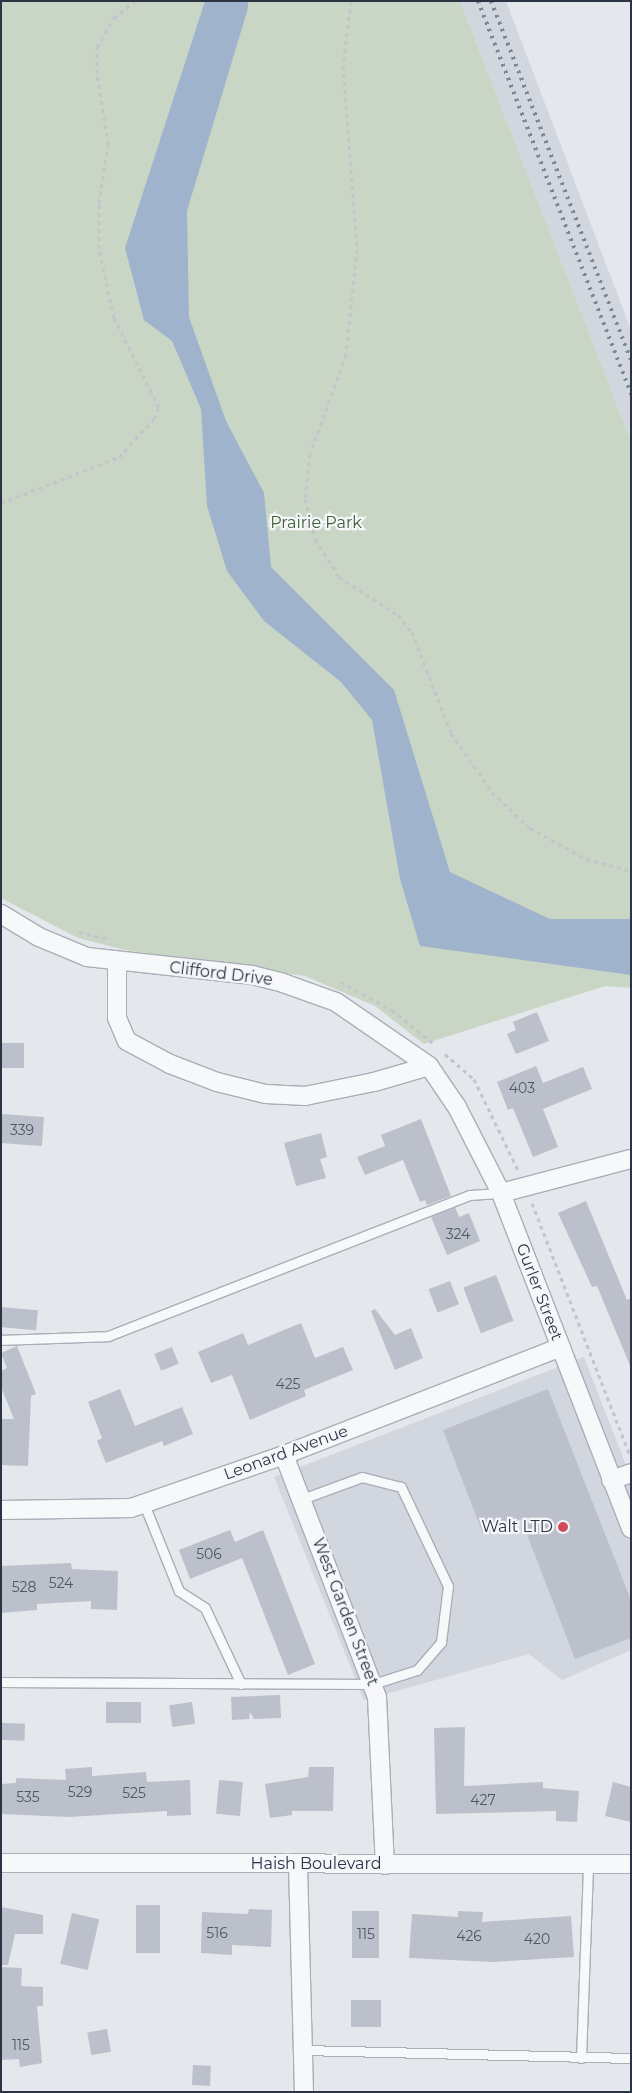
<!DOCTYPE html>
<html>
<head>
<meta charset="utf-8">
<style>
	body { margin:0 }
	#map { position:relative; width:632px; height:2093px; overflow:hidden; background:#e4e7ec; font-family:Montserrat,sans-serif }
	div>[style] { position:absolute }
	.built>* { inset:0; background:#d2d6de }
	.green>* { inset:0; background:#c9d6c5 }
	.water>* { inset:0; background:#9fb4cc }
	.building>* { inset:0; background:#bbc0ca; transform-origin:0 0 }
	.path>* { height:3px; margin-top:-1.5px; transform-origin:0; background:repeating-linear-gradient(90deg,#c2c5cb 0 4px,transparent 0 8px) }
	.roads { filter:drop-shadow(1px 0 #a9aeb7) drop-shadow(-1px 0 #a9aeb7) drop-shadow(0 1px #a9aeb7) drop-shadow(0 -1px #a9aeb7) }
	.lane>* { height:9px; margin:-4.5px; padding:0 4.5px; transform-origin:4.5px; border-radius:4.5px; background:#f7f8fa }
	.street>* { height:18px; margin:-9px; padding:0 9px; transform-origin:9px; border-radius:9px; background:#f7f8fa }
	.rail>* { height:4px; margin-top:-2px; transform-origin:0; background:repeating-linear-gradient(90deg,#7d8696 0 2.5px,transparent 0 7.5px) }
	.dots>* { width:14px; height:14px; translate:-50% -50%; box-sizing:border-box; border:2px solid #f4f6f9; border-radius:50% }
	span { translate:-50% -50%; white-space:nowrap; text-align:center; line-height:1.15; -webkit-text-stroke:4.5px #f4f6f9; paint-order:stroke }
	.number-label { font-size:14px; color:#4f5766 }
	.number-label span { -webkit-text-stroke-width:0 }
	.park-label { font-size:16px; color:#3f6138 }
	.street-label { font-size:16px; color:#2b3445 }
	.poi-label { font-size:16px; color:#2b3445 }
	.right { translate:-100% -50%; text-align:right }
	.frame { position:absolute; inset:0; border:2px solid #2b3445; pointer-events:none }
</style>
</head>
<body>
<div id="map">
	<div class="built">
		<i style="clip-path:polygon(460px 1px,506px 1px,631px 330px,631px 441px)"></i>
		<i style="clip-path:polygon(584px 1357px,631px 1478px,631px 1650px,562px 1680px,529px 1654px,364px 1700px,274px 1477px)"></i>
	</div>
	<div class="green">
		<i style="clip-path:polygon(1px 1px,460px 1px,631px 441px,631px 988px,605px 986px,424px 1044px,375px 1006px,305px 976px,125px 950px,78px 938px,1px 898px)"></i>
	</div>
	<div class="water">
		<i style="clip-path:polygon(205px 1px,248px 1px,248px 8px,187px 211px,189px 317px,226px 421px,264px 493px,271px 567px,394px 690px,450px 872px,550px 919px,631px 919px,631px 975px,420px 946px,400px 879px,372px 720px,341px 682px,264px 621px,227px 571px,207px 506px,201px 409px,172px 341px,144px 320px,125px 248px)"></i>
	</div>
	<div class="building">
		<i style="clip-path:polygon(537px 1012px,549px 1041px,516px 1054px,507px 1034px,516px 1030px,513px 1022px)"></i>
		<i style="left:1px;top:1043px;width:23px;height:25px"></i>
		<i style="clip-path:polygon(536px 1066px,543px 1083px,583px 1067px,592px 1089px,543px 1109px,558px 1147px,533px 1157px,513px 1108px,508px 1110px,497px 1082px)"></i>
		<i style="left:1px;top:1114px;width:43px;height:29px;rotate:4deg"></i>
		<i style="clip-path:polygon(421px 1119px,451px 1196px,427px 1205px,425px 1200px,420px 1202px,403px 1160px,365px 1175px,357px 1157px,385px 1146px,381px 1135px)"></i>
		<i style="clip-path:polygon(321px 1133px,327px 1157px,320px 1159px,326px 1178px,296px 1186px,284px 1143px)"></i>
		<i style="clip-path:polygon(586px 1201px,627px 1300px,631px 1298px,631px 1368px,597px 1286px,592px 1287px,558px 1213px)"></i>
		<i style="clip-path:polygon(455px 1207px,459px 1217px,469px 1213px,480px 1241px,447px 1255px,431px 1217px)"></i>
		<i style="left:496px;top:1275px;width:49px;height:35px;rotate:69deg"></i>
		<i style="left:450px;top:1281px;width:25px;height:23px;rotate:69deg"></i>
		<i style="left:1px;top:1307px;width:37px;height:20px;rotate:5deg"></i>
		<i style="clip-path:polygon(375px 1309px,395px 1335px,411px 1328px,423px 1358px,395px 1370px,371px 1311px)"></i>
		<i style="clip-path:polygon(301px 1323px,315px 1358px,343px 1347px,353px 1370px,304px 1390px,306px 1396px,250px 1420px,232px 1375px,211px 1383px,198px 1352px,243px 1333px,248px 1345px)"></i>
		<i style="clip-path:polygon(17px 1346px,36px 1394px,31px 1396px,28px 1466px,1px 1465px,1px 1419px,14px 1419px,1px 1387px,1px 1371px,7px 1368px,1px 1353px)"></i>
		<i style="left:172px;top:1347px;width:18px;height:19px;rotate:68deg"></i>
		<i style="clip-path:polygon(120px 1389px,135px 1426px,182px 1407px,193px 1434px,164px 1446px,162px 1441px,106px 1463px,97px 1441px,102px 1438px,88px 1402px)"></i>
		<i style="clip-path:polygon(548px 1389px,631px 1600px,631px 1638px,575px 1659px,521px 1519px,483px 1534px,443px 1430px)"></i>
		<i style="clip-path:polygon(230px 1530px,235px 1542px,263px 1530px,315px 1664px,288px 1675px,242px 1558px,190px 1579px,179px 1550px)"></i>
		<i style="clip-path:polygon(71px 1563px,72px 1569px,118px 1571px,117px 1610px,91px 1609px,91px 1601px,37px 1604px,37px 1610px,1px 1613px,1px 1566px)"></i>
		<i style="clip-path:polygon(280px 1695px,281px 1718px,254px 1719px,250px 1712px,249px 1719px,232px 1720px,231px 1697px)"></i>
		<i style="left:106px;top:1702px;width:35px;height:21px"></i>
		<i style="left:192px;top:1702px;width:22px;height:23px;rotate:82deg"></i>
		<i style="left:1px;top:1723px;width:24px;height:17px;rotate:2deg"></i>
		<i style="clip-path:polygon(465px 1727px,464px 1786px,543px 1782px,543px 1788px,579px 1791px,577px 1822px,556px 1821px,556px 1811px,436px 1814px,434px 1728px)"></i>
		<i style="clip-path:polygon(92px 1767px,92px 1776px,146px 1772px,147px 1782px,190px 1780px,191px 1815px,167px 1816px,167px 1811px,69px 1817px,1px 1814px,1px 1784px,16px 1783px,16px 1778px,66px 1780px,65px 1769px)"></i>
		<i style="clip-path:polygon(309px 1767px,334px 1767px,333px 1811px,292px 1811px,292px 1815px,270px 1818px,265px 1784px,308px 1777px)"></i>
		<i style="left:219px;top:1780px;width:24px;height:34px;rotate:5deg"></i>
		<i style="clip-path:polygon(613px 1782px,631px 1787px,631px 1822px,605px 1816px)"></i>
		<i style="left:136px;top:1905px;width:24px;height:48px"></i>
		<i style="clip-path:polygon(1px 1907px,43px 1915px,43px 1934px,15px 1934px,8px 1965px,1px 1965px)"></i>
		<i style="clip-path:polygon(249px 1909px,272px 1910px,271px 1947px,232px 1945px,232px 1955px,201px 1953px,202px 1912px,248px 1914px)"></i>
		<i style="left:352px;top:1911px;width:27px;height:47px"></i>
		<i style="clip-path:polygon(458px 1911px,483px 1912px,482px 1922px,571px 1916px,574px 1957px,493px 1962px,409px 1958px,412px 1914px,458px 1917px)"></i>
		<i style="left:72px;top:1913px;width:28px;height:52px;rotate:13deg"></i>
		<i style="clip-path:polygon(1px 1967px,22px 1968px,21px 1986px,43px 1987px,43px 2006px,37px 2006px,42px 2063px,20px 2067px,19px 2059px,1px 2060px)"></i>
		<i style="left:381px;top:2000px;width:27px;height:30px;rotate:90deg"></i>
		<i style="left:107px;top:2029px;width:23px;height:20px;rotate:80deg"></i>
		<i style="left:193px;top:2065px;width:18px;height:20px;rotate:3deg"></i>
	</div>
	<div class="path">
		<i style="left:351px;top:1px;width:65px;rotate:97deg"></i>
		<i style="left:343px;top:66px;width:184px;rotate:85.6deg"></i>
		<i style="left:357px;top:249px;width:106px;rotate:96deg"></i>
		<i style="left:346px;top:354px;width:106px;rotate:109.8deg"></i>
		<i style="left:310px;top:454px;width:45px;rotate:96.3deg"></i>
		<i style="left:305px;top:499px;width:41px;rotate:76deg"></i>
		<i style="left:315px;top:539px;width:45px;rotate:57.7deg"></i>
		<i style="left:339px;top:577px;width:70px;rotate:32.8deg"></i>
		<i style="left:398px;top:615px;width:22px;rotate:51deg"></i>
		<i style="left:412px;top:632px;width:108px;rotate:68.9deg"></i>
		<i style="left:451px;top:733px;width:72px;rotate:55.2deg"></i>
		<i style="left:492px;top:792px;width:52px;rotate:43.5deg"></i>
		<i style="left:530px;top:828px;width:64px;rotate:29deg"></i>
		<i style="left:586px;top:859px;width:47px;rotate:14.9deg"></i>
		<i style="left:1px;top:503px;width:127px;rotate:-21.3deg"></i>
		<i style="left:119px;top:457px;width:52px;rotate:-47.4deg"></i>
		<i style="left:154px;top:419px;width:13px;rotate:-67deg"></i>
		<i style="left:159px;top:407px;width:100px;rotate:-116.8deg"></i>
		<i style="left:114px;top:318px;width:72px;rotate:-102.1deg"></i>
		<i style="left:99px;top:248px;width:45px;rotate:-90deg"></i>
		<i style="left:99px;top:203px;width:60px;rotate:-81.3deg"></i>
		<i style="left:108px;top:144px;width:72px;rotate:-98.8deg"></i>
		<i style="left:97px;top:73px;width:26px;rotate:-90deg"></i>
		<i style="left:97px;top:47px;width:34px;rotate:-60deg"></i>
		<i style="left:114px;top:18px;width:27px;rotate:-39deg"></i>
		<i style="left:79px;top:932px;width:32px;rotate:13deg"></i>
		<i style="left:341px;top:982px;width:58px;rotate:28.8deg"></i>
		<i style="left:392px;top:1010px;width:55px;rotate:39.1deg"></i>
		<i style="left:445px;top:1054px;width:38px;rotate:41deg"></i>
		<i style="left:474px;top:1079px;width:101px;rotate:64.2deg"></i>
		<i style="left:532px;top:1203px;width:271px;rotate:68.8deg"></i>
	</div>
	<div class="roads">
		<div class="lane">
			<i style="left:1px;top:1340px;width:107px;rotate:-2.1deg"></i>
			<i style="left:108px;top:1336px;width:388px;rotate:-21.3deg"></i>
			<i style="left:470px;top:1195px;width:31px;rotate:-4deg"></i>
			<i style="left:144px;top:1504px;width:94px;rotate:68.1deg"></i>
			<i style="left:179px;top:1591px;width:31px;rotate:33deg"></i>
			<i style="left:205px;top:1608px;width:84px;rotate:64.7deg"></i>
			<i style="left:1px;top:1682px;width:372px;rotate:0.3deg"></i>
			<i style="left:373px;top:1684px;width:46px;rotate:-17.7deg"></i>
			<i style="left:417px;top:1670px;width:37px;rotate:-49deg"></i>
			<i style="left:441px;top:1642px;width:56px;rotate:-82.9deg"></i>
			<i style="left:448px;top:1586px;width:110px;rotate:-115.4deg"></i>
			<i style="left:401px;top:1487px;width:40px;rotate:-165.6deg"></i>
			<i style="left:362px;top:1477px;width:64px;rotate:159.9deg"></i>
			<i style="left:303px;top:2050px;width:328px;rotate:1.4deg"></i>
			<i style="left:581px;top:2058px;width:194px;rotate:-87.9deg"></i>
		</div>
		<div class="street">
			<i style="left:1px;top:914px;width:44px;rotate:31.2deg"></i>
			<i style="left:39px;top:937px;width:52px;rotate:22.6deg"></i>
			<i style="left:87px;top:957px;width:166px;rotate:6.2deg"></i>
			<i style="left:252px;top:975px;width:32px;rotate:14deg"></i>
			<i style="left:283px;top:983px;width:56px;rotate:19.7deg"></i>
			<i style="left:336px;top:1002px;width:113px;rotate:34.5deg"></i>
			<i style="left:429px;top:1066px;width:50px;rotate:55.7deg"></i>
			<i style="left:457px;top:1107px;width:97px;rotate:62.9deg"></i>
			<i style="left:501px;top:1193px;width:360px;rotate:68.8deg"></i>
			<i style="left:117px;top:963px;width:55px;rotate:90deg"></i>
			<i style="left:117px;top:1018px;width:25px;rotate:67deg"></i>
			<i style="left:127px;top:1041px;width:49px;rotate:28.1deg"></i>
			<i style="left:170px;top:1064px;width:50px;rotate:21deg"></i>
			<i style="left:217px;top:1082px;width:50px;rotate:13.8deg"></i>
			<i style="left:266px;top:1094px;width:39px;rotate:3deg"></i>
			<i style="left:305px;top:1096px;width:70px;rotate:-11.5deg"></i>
			<i style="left:374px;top:1082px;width:57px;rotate:-16.2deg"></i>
			<i style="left:501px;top:1193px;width:134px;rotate:-14.7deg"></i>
			<i style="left:284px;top:1455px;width:259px;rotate:69deg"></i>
			<i style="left:377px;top:1697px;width:168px;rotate:87.3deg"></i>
			<i style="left:611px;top:1480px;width:21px;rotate:-19deg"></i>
			<i style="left:1px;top:1510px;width:130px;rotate:-0.9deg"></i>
			<i style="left:131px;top:1508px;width:162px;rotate:-19.1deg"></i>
			<i style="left:284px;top:1455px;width:297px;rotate:-21.3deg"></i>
			<i style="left:1px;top:1863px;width:630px;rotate:0.09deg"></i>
			<i style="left:298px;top:1864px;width:228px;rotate:88.5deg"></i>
		</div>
	</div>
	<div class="rail">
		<i style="left:478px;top:1px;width:422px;rotate:68.7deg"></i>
		<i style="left:491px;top:1px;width:386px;rotate:68.7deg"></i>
	</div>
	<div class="dots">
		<i style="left:563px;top:1527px;background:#d1495b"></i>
	</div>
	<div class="number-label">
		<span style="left:522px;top:1088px">403</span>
		<span style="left:22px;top:1130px">339</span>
		<span style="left:458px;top:1234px">324</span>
		<span style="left:288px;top:1384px">425</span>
		<span style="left:209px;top:1554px">506</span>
		<span style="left:61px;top:1583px">524</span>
		<span style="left:24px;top:1587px">528</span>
		<span style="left:80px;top:1792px">529</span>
		<span style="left:134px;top:1793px">525</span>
		<span style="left:28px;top:1797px">535</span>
		<span style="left:483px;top:1800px">427</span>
		<span style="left:217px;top:1933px">516</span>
		<span style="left:366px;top:1934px">115</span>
		<span style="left:469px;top:1936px">426</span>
		<span style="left:537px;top:1939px">420</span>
		<span style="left:21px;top:2045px">115</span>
	</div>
	<div class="park-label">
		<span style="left:316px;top:523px">Prairie Park</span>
	</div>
	<div class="street-label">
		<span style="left:221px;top:974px;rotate:7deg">Clifford Drive</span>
		<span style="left:539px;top:1292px;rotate:69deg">Gurler Street</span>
		<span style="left:286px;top:1453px;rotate:-20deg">Leonard Avenue</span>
		<span style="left:345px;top:1612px;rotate:69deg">West Garden Street</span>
		<span style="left:316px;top:1864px">Haish Boulevard</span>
	</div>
	<div class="poi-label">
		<span class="right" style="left:553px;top:1527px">Walt LTD</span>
	</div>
	<div class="frame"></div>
</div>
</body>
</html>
